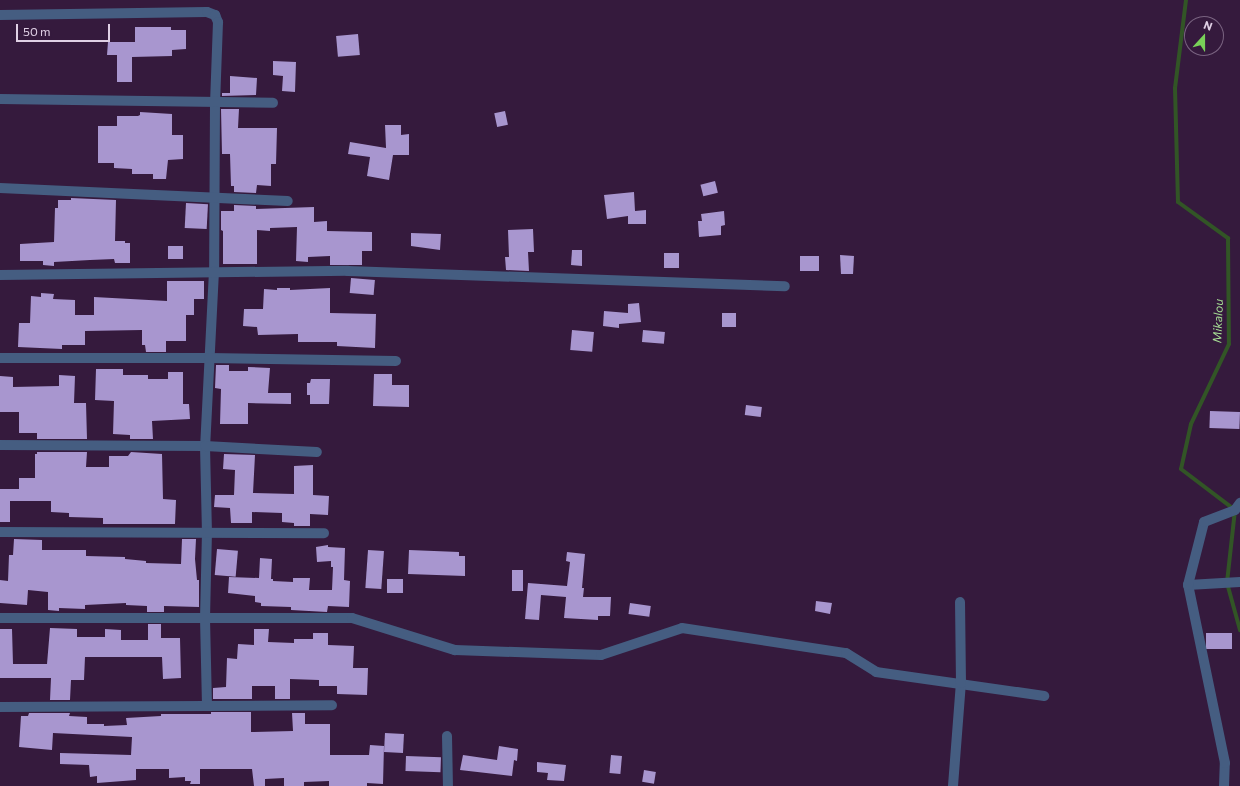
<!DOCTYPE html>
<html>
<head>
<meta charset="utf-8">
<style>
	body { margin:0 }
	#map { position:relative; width:1240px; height:786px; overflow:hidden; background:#351a3d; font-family:Commissioner,sans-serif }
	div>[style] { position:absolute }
	.stream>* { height:4px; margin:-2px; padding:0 2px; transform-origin:2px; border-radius:2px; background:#325526 }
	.building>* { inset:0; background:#a896cf; transform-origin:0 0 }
	.street>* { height:10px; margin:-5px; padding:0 5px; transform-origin:5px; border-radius:5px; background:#455d81 }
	span { translate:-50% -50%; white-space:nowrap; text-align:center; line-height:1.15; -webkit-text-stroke:4px #351a3d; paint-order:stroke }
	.water-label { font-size:12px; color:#a6dd94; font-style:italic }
	.north { position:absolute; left:1184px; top:16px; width:40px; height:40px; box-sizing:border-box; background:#351a3d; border:1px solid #796380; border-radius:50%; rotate:21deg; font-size:11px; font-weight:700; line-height:16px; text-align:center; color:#e0d0e5 }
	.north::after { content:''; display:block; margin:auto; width:14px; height:18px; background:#78d158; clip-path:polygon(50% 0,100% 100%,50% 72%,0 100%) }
	.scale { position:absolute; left:16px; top:24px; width:94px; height:18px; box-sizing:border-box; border:2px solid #e0d0e5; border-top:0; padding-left:5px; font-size:12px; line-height:14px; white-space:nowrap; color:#e0d0e5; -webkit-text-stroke:3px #351a3d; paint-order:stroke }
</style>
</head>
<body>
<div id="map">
	<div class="stream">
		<i style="left:1186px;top:0;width:89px;rotate:97.1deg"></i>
		<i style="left:1175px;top:88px;width:114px;rotate:88.5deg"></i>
		<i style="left:1178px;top:202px;width:62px;rotate:35.8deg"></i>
		<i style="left:1228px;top:238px;width:106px;rotate:89.5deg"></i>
		<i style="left:1229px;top:344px;width:89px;rotate:115.4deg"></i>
		<i style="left:1191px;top:424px;width:46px;rotate:102.5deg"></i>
		<i style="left:1181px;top:469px;width:68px;rotate:37.2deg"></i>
		<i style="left:1235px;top:510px;width:73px;rotate:96.3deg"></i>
		<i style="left:1227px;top:583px;width:49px;rotate:74.5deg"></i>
	</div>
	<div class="building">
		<i style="clip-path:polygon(135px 27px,171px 27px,171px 30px,186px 30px,186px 49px,172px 50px,172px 56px,132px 57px,132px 82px,117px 82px,117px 55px,107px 55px,108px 42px,135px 42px)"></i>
		<i style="left:358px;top:34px;width:21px;height:22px;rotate:85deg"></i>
		<i style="clip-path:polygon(273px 61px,296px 62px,295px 92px,282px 91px,283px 76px,273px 75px)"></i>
		<i style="clip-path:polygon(230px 76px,257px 78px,256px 95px,222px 96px,222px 93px,230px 93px)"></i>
		<i style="clip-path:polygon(221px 109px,239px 109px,238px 128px,277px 128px,276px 164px,271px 164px,271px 186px,257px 185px,256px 193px,234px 192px,234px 186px,231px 186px,230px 154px,222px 154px)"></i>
		<i style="left:505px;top:111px;width:14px;height:11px;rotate:78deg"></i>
		<i style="clip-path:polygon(140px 112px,172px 114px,172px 135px,183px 135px,183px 159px,168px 160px,166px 179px,153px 179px,153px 174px,132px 174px,132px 169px,114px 168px,114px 163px,98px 163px,98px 126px,117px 126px,117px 116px,138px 116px,140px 115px)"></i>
		<i style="clip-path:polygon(385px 125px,401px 125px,401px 135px,409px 134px,409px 155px,393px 155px,389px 180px,367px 176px,370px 157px,348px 154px,350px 142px,386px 148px)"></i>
		<i style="left:715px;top:181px;width:12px;height:15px;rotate:76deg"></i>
		<i style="clip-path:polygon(634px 192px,635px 211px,646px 210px,646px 224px,628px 224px,628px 216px,607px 219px,604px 195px)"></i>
		<i style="clip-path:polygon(71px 198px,116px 200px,115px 241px,125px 241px,125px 243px,130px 243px,130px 263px,115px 263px,114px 259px,90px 260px,54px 262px,54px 266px,43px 265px,43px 261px,20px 261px,20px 244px,54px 242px,55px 208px,58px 208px,58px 200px,71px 200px)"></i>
		<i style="left:186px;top:203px;width:22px;height:25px;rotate:3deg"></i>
		<i style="clip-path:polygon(234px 205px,256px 206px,256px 209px,314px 207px,314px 222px,327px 221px,327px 231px,372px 232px,372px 251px,362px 251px,362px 265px,330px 265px,330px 256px,308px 257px,308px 262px,296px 261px,297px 227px,270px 228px,270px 231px,257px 230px,257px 264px,223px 264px,223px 231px,221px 230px,221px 211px,234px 211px)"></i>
		<i style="clip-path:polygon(724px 211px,725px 225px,721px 226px,721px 235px,699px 237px,698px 221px,702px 221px,701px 214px)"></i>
		<i style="clip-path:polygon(533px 229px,534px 252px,528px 252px,529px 271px,506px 270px,505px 257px,509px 257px,508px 230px)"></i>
		<i style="clip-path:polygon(411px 233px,441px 234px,440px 250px,411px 246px)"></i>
		<i style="left:168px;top:246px;width:15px;height:13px"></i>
		<i style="clip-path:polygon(572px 250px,582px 250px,582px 266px,571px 265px)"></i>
		<i style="left:664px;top:253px;width:15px;height:15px"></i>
		<i style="clip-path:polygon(840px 255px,854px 256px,853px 274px,841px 274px)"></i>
		<i style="left:800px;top:256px;width:19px;height:15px"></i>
		<i style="left:351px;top:278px;width:24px;height:15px;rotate:5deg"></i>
		<i style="clip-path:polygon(167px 281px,204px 281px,204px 299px,194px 299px,194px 315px,186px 315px,186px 341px,166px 341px,166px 352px,146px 352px,145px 345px,142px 345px,142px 330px,85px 331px,85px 345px,62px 345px,62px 349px,18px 347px,19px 323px,30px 323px,31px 296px,41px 297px,41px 293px,54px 294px,53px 299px,75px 300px,75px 315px,94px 315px,94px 297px,167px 301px)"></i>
		<i style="clip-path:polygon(277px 288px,290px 288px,290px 290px,330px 288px,330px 313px,376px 314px,375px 348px,337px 346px,337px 342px,298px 342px,298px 334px,258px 335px,257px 327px,243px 326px,244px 309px,263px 309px,264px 289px,277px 290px)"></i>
		<i style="clip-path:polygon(639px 303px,641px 322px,619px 324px,619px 328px,603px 326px,604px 311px,628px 313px,628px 304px)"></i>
		<i style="left:722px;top:313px;width:14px;height:14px"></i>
		<i style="left:572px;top:330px;width:22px;height:20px;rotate:5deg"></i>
		<i style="left:643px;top:330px;width:22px;height:12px;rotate:5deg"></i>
		<i style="clip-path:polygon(216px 365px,229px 365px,229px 371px,248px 371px,248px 367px,270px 368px,268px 393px,291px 393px,291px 404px,248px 403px,248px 424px,220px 424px,221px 389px,215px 388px)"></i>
		<i style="clip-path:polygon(96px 369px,123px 369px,123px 375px,148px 375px,148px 379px,168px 379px,168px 372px,183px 372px,183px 404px,189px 404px,190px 419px,152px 421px,153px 439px,130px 439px,130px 435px,113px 434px,114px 401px,95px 400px)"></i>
		<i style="clip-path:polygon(374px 374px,392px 374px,392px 385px,409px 385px,409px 407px,373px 406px)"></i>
		<i style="clip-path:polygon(59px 375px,75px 376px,74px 403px,86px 403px,87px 439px,37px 439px,37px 433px,19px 433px,19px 412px,0 412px,0 376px,13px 377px,13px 387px,59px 386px)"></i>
		<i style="clip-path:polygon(311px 379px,330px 379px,329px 404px,310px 404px,310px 395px,307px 395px,307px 383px,310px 383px)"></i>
		<i style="left:746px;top:405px;width:16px;height:10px;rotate:7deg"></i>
		<i style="left:1210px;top:411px;width:30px;height:17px;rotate:2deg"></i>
		<i style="clip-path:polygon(37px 452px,87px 452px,86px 467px,109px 467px,109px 456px,128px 456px,131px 452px,162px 454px,163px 499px,176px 500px,175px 524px,103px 524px,103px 518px,69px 517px,69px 513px,51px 512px,51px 501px,10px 501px,10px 522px,0 522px,0 489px,19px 489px,19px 478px,35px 478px,35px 454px,37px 454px)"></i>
		<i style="clip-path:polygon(224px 454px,255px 455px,253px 493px,294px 494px,294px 466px,313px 465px,313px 495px,329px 496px,328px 515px,310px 514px,310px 526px,294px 526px,294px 523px,282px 522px,282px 513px,252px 512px,252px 523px,231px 523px,230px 508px,214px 507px,215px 495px,234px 495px,235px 470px,223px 469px)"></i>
		<i style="clip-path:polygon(14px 539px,42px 540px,42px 550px,86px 550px,86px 556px,125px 557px,125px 559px,146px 561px,146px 563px,181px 564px,182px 539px,196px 539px,195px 559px,197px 580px,199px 580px,199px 607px,164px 606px,164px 612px,147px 612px,147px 606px,126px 605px,126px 603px,85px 605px,85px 609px,59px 608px,59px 611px,48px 610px,48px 592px,28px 590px,27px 605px,0 603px,0 580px,8px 581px,9px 555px,13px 555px)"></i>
		<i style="clip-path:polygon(328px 545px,328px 547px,345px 548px,344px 580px,350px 581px,349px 607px,328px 606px,327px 612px,291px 610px,291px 607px,261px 606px,261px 603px,255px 602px,255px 596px,228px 593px,229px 577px,259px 578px,260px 558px,272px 559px,271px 579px,273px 579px,273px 581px,293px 582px,293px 578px,310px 578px,309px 590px,332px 590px,333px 567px,331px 567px,331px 561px,317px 562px,316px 547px)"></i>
		<i style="left:217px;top:549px;width:21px;height:26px;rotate:5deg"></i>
		<i style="left:368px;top:550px;width:16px;height:38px;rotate:4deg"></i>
		<i style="clip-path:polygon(409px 550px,459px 552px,459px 556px,465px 556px,465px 576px,408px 574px)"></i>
		<i style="clip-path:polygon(567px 552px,585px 554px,582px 588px,584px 588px,583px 597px,611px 597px,610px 616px,598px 616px,598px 620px,564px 618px,566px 597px,541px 595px,539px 620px,525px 619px,528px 583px,567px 586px,570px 562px,566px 561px)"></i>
		<i style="left:512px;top:570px;width:11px;height:21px"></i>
		<i style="left:387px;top:579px;width:16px;height:14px"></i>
		<i style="clip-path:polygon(816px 601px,832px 603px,830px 614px,815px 611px)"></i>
		<i style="left:630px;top:603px;width:21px;height:11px;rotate:8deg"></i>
		<i style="clip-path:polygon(148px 624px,161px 624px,161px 638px,180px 638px,181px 678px,163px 679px,162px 657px,85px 657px,84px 680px,71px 680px,70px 700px,50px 700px,51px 678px,0 678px,0 629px,12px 629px,13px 664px,47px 664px,50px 628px,77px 629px,77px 637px,105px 637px,105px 629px,121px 630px,121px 640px,148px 640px)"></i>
		<i style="clip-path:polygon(254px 629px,269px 629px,268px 642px,294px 643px,294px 639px,313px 639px,313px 633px,328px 633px,328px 645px,354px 646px,353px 668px,368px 668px,367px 695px,337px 694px,337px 686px,319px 686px,319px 680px,290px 679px,290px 699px,275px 699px,275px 686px,252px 686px,252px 699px,213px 699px,213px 688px,226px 687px,227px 658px,237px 659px,238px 644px,254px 645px)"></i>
		<i style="left:1206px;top:633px;width:26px;height:16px"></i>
		<i style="clip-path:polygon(211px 712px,251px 712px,251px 732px,293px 731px,292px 713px,305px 713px,305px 724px,330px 724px,330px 755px,369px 755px,370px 745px,384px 746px,383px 784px,367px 783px,367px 786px,329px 786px,329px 781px,304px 782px,304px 786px,284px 786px,284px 778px,265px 779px,265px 786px,254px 786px,252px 769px,200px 769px,200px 784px,190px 784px,191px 781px,185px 781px,185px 777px,169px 778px,169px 769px,136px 769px,136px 780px,97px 783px,97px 776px,90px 777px,89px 765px,60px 764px,60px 753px,131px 755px,132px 737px,53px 733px,52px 750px,19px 747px,21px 716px,28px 716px,29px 713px,70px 713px,69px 716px,87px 717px,87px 724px,104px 724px,104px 726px,127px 725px,126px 718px,161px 716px,161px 714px,211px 714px)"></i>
		<i style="left:385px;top:733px;width:19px;height:19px;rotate:3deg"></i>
		<i style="clip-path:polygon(499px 746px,518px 749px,517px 761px,514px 760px,512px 776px,460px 770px,463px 755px,497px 760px)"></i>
		<i style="left:611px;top:755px;width:11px;height:18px;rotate:5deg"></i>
		<i style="left:406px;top:756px;width:35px;height:15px;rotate:2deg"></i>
		<i style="clip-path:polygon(537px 762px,566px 765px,564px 781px,547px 780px,548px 773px,537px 772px)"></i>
		<i style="left:644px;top:770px;width:12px;height:12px;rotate:9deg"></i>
	</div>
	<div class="street">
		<i style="left:0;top:15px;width:207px;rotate:-0.8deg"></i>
		<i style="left:207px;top:12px;width:9px;rotate:21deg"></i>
		<i style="left:215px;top:15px;width:8px;rotate:67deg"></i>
		<i style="left:218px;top:22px;width:81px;rotate:92.1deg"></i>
		<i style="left:215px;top:103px;width:168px;rotate:90.3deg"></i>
		<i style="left:214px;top:271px;width:175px;rotate:92.9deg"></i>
		<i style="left:205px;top:446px;width:85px;rotate:88.7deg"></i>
		<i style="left:207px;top:531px;width:87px;rotate:91.3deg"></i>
		<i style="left:205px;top:618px;width:87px;rotate:88.7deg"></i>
		<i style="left:0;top:99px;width:273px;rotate:0.8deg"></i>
		<i style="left:0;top:188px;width:288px;rotate:2.6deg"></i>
		<i style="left:0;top:275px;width:348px;rotate:-0.7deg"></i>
		<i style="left:348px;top:271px;width:437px;rotate:2deg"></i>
		<i style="left:0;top:358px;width:209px"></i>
		<i style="left:209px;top:358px;width:187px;rotate:0.9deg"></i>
		<i style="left:0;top:445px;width:205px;rotate:0.3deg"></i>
		<i style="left:205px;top:446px;width:112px;rotate:3.1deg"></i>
		<i style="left:0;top:532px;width:324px;rotate:0.2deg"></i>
		<i style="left:1188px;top:585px;width:52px;rotate:-3.3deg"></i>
		<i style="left:0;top:618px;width:352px"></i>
		<i style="left:352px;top:618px;width:108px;rotate:17.3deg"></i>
		<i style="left:455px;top:650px;width:146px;rotate:2deg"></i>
		<i style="left:601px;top:655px;width:85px;rotate:-18.4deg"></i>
		<i style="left:682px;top:628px;width:166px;rotate:8.7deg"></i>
		<i style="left:846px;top:653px;width:36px;rotate:32deg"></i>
		<i style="left:876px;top:672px;width:170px;rotate:8.1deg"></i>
		<i style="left:0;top:707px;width:332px;rotate:-0.3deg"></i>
		<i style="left:447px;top:736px;width:50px;rotate:88.9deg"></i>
		<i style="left:953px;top:786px;width:103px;rotate:-85.6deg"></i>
		<i style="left:961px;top:683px;width:81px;rotate:-90.7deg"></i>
		<i style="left:1224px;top:786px;width:23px;rotate:-88deg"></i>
		<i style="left:1225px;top:763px;width:182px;rotate:-101.7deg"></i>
		<i style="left:1188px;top:585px;width:65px;rotate:-75.7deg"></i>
		<i style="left:1204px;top:522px;width:33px;rotate:-21deg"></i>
		<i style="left:1235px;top:510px;width:9px;rotate:-54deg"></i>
	</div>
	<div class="water-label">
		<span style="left:1218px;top:321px;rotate:-88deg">Mikalou</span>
	</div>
	<div class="north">N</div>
	<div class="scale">50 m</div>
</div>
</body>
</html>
